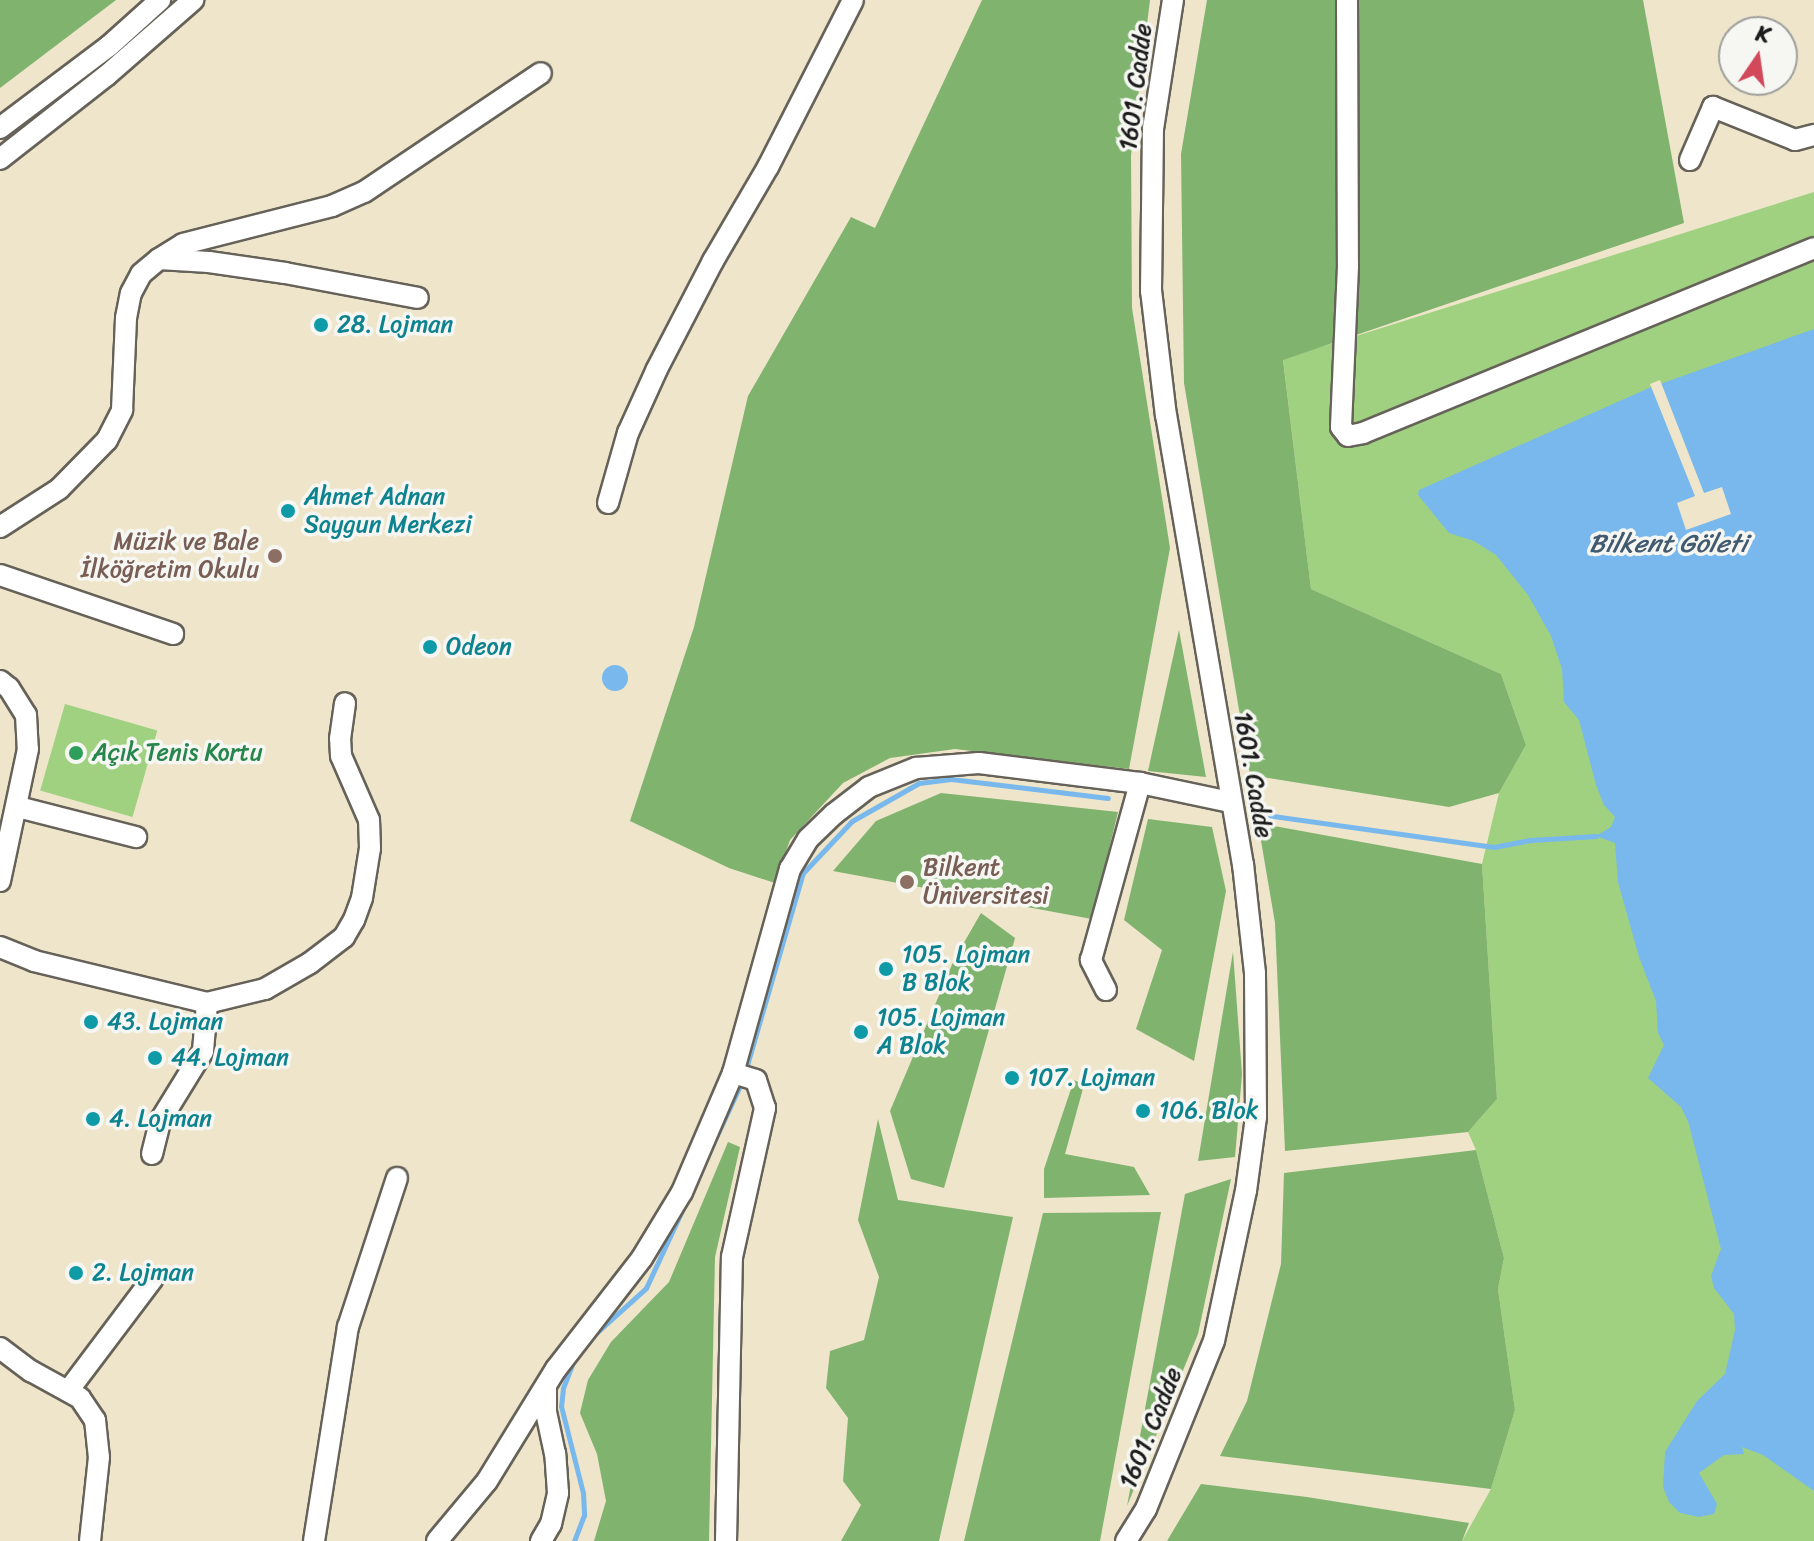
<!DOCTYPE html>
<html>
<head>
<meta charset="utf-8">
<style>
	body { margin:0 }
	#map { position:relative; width:1814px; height:1541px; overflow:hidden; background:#eee5ca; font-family:Sriracha,sans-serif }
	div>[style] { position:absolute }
	.green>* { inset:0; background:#9fd180; transform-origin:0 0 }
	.forest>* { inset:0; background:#7fb36e }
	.water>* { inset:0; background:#78b8ec }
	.round { border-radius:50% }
	.pier>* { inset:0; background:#eee5ca }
	.stream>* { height:5px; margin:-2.5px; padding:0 2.5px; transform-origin:2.5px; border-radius:2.5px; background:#78b8ec }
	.roads { filter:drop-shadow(2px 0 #666259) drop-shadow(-2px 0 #666259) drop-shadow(0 2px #666259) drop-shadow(0 -2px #666259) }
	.minor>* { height:20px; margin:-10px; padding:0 10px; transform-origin:10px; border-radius:10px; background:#fff }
	.dots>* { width:22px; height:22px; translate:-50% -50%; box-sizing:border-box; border:4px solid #f6f6f2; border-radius:50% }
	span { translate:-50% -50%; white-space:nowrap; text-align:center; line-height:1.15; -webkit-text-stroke:7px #f6f6f2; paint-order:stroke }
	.street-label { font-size:24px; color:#1c1c1c }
	.culture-label { font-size:24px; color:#0d838f }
	.left { translate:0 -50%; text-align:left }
	.education-label { font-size:24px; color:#785e54 }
	.right { translate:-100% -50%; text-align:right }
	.leisure-label { font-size:24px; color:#27864d }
	.water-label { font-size:26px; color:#415a6f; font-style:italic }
	.north { position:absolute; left:1718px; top:16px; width:80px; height:80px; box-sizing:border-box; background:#f6f6f2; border:2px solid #9f9f9c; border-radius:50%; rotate:13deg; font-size:22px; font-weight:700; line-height:32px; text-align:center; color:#1c1c1c }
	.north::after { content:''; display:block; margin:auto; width:28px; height:36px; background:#d1495b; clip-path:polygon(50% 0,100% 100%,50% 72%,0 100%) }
</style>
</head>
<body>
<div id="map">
	<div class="green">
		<i style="clip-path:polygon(1814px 192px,1814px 1541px,1462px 1541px,1491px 1489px,1515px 1410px,1498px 1289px,1504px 1258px,1476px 1150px,1468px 1132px,1497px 1099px,1482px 864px,1499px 793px,1526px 745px,1501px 674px,1311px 589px,1283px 359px)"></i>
		<i style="left:65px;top:704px;width:96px;height:90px;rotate:16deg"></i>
	</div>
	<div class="forest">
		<i style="clip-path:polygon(0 0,116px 0,0 88px)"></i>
		<i style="clip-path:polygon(982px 0,1150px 0,1131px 155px,1132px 308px,1170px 548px,1129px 769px,955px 749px,890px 758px,843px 783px,790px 840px,775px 883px,729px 868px,630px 821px,694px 627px,748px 396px,851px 217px,875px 228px)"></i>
		<i style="clip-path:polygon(1207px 0,1643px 0,1684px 223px,1283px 360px,1311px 589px,1501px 674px,1526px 745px,1499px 793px,1449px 807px,1250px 775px,1184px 383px,1181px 154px)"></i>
		<i style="clip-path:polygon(1179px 630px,1206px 777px,1148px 771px)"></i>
		<i style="clip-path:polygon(941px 793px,1118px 812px,1092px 919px,833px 871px,876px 821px)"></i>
		<i style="clip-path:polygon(1148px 819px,1212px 827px,1226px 891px,1194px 1061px,1136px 1029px,1162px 950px,1124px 920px)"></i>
		<i style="clip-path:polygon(1258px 823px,1482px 864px,1497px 1099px,1468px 1132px,1285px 1151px,1275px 923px)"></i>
		<i style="clip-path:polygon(981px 913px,1015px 938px,944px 1188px,911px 1179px,890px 1111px,954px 960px)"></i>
		<i style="clip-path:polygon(1233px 952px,1242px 1074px,1235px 1157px,1198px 1161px)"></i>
		<i style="clip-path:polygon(1074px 1080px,1084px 1085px,1065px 1154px,1134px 1167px,1150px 1195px,1044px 1198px,1044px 1169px)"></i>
		<i style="clip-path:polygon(878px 1119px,898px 1200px,1013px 1217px,939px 1541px,841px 1541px,861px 1505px,843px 1481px,848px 1418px,826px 1388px,830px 1351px,864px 1340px,879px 1277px,858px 1220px)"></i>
		<i style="clip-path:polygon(728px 1142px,740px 1147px,715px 1257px,709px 1541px,594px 1541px,606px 1501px,597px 1454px,580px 1413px,588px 1380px,611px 1342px,669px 1282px)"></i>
		<i style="clip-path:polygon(1476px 1150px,1504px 1258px,1498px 1289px,1515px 1410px,1491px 1489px,1220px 1456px,1247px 1401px,1281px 1264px,1284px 1173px)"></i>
		<i style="clip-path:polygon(1231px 1179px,1198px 1334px,1127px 1506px,1185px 1194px)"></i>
		<i style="clip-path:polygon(1161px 1212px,1100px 1541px,964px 1541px,1043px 1213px)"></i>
		<i style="clip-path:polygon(1201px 1484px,1307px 1497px,1469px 1523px,1462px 1541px,1167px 1541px)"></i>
	</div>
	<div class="water">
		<i style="clip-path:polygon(1814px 329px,1814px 1491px,1763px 1455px,1742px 1447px,1744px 1454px,1724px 1455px,1699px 1473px,1717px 1504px,1714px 1514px,1699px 1517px,1680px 1513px,1669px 1502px,1663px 1487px,1665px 1452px,1697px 1401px,1725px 1374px,1735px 1330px,1734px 1314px,1714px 1288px,1711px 1276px,1721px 1249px,1688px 1121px,1681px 1107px,1648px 1078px,1664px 1045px,1658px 1033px,1656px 1001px,1639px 957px,1618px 882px,1615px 843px,1596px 836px,1611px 827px,1615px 817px,1604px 805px,1596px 785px,1579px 720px,1564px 702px,1562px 669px,1551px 636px,1528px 595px,1496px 555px,1474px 541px,1449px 533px,1418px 495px,1419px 490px,1649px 388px)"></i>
		<i class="round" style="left:602px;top:665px;width:26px;height:26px"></i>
	</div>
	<div class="pier">
		<i style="clip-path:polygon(1660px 380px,1704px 493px,1722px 487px,1731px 514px,1686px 530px,1677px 503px,1695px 496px,1650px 384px)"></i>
	</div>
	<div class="stream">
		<i style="left:1266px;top:815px;width:230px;rotate:8deg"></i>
		<i style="left:1494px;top:847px;width:38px;rotate:-11deg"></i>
		<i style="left:1531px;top:840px;width:65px;rotate:-3.5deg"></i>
		<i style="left:745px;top:1072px;width:207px;rotate:-73.8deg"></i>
		<i style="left:803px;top:873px;width:71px;rotate:-46.7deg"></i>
		<i style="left:852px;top:821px;width:77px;rotate:-29.6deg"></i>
		<i style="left:919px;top:783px;width:32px;rotate:-7deg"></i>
		<i style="left:951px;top:779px;width:158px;rotate:6.9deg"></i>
		<i style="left:594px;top:1335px;width:70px;rotate:-42.1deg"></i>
		<i style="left:646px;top:1288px;width:228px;rotate:-65.1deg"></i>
		<i style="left:573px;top:1362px;width:28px;rotate:111deg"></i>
		<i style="left:563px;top:1388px;width:18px;rotate:96deg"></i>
		<i style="left:561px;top:1406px;width:90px;rotate:75.8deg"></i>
		<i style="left:583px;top:1493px;width:22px;rotate:87deg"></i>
		<i style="left:584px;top:1515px;width:28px;rotate:111deg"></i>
	</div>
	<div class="roads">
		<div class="minor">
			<i style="left:1347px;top:0;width:266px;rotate:89.8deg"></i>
			<i style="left:1348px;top:266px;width:161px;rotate:92.5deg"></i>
			<i style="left:1341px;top:427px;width:11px;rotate:52deg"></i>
			<i style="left:1348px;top:436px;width:15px;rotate:-11deg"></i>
			<i style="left:1363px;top:433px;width:487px;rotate:-22.3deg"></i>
			<i style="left:0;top:128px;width:136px;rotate:-37deg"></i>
			<i style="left:109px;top:46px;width:69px;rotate:-42deg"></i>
			<i style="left:0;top:159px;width:135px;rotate:-38.1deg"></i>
			<i style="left:106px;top:76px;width:116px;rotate:-41.1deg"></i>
			<i style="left:1690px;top:160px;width:58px;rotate:-66.5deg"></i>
			<i style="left:1713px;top:107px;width:88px;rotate:21.9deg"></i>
			<i style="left:1795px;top:140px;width:20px;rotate:-15deg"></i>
			<i style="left:159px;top:259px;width:50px;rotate:3.4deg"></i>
			<i style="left:209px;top:262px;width:77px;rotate:8.2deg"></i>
			<i style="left:285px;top:273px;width:135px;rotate:10.6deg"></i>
			<i style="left:608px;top:503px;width:73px;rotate:-74.1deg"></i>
			<i style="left:628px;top:433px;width:70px;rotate:-65.6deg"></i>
			<i style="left:657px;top:369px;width:122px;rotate:-62.6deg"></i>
			<i style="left:713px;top:261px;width:109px;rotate:-59.7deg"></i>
			<i style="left:768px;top:167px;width:187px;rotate:-63deg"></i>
			<i style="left:0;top:527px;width:70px;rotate:-32.8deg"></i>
			<i style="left:59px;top:489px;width:69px;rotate:-45.6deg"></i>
			<i style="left:107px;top:440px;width:34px;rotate:-63deg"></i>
			<i style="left:122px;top:410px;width:92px;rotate:-87.5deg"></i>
			<i style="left:126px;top:318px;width:25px;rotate:-79deg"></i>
			<i style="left:131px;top:293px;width:21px;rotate:-62deg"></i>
			<i style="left:141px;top:274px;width:23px;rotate:-40deg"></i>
			<i style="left:159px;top:259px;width:28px;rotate:-32deg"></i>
			<i style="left:183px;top:244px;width:154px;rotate:-14.3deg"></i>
			<i style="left:332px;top:206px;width:35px;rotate:-24deg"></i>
			<i style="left:364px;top:192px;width:213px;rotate:-33.9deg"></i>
			<i style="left:0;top:575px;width:183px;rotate:18.8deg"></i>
			<i style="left:0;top:681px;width:11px;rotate:38deg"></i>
			<i style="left:9px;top:688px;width:32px;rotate:58deg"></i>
			<i style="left:26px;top:715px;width:34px;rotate:87deg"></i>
			<i style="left:28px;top:749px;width:135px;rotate:102deg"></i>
			<i style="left:18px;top:807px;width:122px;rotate:14.3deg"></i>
			<i style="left:0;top:947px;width:37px;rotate:22deg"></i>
			<i style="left:34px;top:961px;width:178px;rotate:13.6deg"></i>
			<i style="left:207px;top:1003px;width:60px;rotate:-13.6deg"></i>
			<i style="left:265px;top:989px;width:52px;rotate:-30deg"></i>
			<i style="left:310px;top:963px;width:43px;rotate:-37.4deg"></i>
			<i style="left:344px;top:937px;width:20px;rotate:-60deg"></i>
			<i style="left:354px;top:920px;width:23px;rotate:-70deg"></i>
			<i style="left:362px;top:898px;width:51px;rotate:-80.9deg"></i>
			<i style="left:370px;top:848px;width:28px;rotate:-92deg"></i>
			<i style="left:369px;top:820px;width:70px;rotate:-113.6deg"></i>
			<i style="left:341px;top:756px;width:17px;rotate:-93deg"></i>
			<i style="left:340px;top:739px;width:36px;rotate:-82deg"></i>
			<i style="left:1106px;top:990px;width:34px;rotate:-117deg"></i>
			<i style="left:1091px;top:960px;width:184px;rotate:-74.5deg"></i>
			<i style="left:152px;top:1154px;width:34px;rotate:-76deg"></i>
			<i style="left:160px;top:1121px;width:82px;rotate:-58.4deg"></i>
			<i style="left:203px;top:1051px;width:48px;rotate:-85.2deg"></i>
			<i style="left:0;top:1348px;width:39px;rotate:37deg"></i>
			<i style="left:31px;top:1371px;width:56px;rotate:28.9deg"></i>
			<i style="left:80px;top:1398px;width:27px;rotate:56deg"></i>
			<i style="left:95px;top:1420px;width:37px;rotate:84deg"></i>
			<i style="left:99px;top:1457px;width:84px;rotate:96.1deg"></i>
			<i style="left:68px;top:1391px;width:141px;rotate:-53deg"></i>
			<i style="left:314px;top:1541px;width:217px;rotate:-81deg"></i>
			<i style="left:348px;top:1327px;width:157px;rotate:-71.8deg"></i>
			<i style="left:437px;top:1541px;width:78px;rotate:-50.2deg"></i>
			<i style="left:487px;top:1481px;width:132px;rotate:-58.4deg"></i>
			<i style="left:556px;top:1369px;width:140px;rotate:-52.2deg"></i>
			<i style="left:642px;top:1258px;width:77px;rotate:-58.8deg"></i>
			<i style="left:682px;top:1192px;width:129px;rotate:-66.8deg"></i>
			<i style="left:733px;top:1073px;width:212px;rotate:-74.4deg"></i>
			<i style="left:790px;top:869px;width:35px;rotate:-59deg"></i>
			<i style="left:808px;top:839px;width:36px;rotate:-44deg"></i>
			<i style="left:834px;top:814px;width:44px;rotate:-37.6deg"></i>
			<i style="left:869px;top:787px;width:51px;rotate:-22deg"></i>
			<i style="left:916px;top:768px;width:63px;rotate:-4.5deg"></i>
			<i style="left:979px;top:763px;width:162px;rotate:7.1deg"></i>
			<i style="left:1140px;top:783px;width:92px;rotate:11.9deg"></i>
			<i style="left:541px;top:1541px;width:20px;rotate:-60deg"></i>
			<i style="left:551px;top:1524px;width:32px;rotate:-77deg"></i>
			<i style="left:558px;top:1493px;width:39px;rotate:-94deg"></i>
			<i style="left:555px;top:1454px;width:43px;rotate:-102.1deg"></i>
			<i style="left:546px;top:1412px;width:24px;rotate:-90deg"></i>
			<i style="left:726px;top:1541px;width:284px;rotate:-88.8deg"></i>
			<i style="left:732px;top:1257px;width:153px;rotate:-77.5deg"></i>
			<i style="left:765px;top:1108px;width:29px;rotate:-108deg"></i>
			<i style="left:756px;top:1080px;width:24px;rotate:-163deg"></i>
			<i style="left:1126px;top:1541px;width:38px;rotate:-58deg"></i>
			<i style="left:1146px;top:1509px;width:181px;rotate:-68deg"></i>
			<i style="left:1214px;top:1341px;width:153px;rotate:-78deg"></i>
			<i style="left:1246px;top:1191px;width:75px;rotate:-82.3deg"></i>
			<i style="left:1256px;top:1117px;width:144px;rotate:-90.4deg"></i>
			<i style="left:1255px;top:973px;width:109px;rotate:-96.3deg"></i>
			<i style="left:1243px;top:865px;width:456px;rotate:-99.7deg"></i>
			<i style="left:1166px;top:416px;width:126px;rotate:-96.8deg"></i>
			<i style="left:1151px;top:291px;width:162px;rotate:-89.3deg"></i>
			<i style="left:1153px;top:129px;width:131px;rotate:-81.2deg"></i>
		</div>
	</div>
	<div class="dots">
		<i style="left:321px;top:325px;background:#0f9aa8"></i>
		<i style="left:288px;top:511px;background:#0f9aa8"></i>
		<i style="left:275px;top:556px;background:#8d6e63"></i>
		<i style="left:430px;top:647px;background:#0f9aa8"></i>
		<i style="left:76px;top:753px;background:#2e9e5b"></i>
		<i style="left:907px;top:882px;background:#8d6e63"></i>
		<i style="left:886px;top:969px;background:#0f9aa8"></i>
		<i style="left:91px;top:1022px;background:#0f9aa8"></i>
		<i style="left:861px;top:1032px;background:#0f9aa8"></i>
		<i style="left:155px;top:1058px;background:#0f9aa8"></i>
		<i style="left:1012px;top:1078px;background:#0f9aa8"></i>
		<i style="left:1143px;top:1111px;background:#0f9aa8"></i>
		<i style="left:93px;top:1119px;background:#0f9aa8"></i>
		<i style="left:76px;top:1273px;background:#0f9aa8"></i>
	</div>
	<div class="street-label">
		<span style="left:1136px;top:87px;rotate:-83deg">1601. Cadde</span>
		<span style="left:1253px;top:775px;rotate:80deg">1601. Cadde</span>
		<span style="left:1151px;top:1428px;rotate:-68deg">1601. Cadde</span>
	</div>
	<div class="culture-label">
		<span class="left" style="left:337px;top:325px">28. Lojman</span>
		<span class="left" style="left:304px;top:511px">Ahmet Adnan<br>Saygun Merkezi</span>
		<span class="left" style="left:446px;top:647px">Odeon</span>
		<span class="left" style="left:902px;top:969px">105. Lojman<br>B Blok</span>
		<span class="left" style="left:877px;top:1032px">105. Lojman<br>A Blok</span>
		<span class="left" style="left:107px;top:1022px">43. Lojman</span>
		<span class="left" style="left:171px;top:1058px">44. Lojman</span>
		<span class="left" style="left:1028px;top:1078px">107. Lojman</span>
		<span class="left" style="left:1159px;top:1111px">106. Blok</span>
		<span class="left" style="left:109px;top:1119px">4. Lojman</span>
		<span class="left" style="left:92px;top:1273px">2. Lojman</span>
	</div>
	<div class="education-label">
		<span class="right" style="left:259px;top:556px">Müzik ve Bale<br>İlköğretim Okulu</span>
		<span class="left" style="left:923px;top:882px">Bilkent<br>Üniversitesi</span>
	</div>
	<div class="leisure-label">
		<span class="left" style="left:92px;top:753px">Açık Tenis Kortu</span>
	</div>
	<div class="water-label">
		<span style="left:1668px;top:544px">Bilkent Göleti</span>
	</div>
	<div class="north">K</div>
</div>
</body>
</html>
